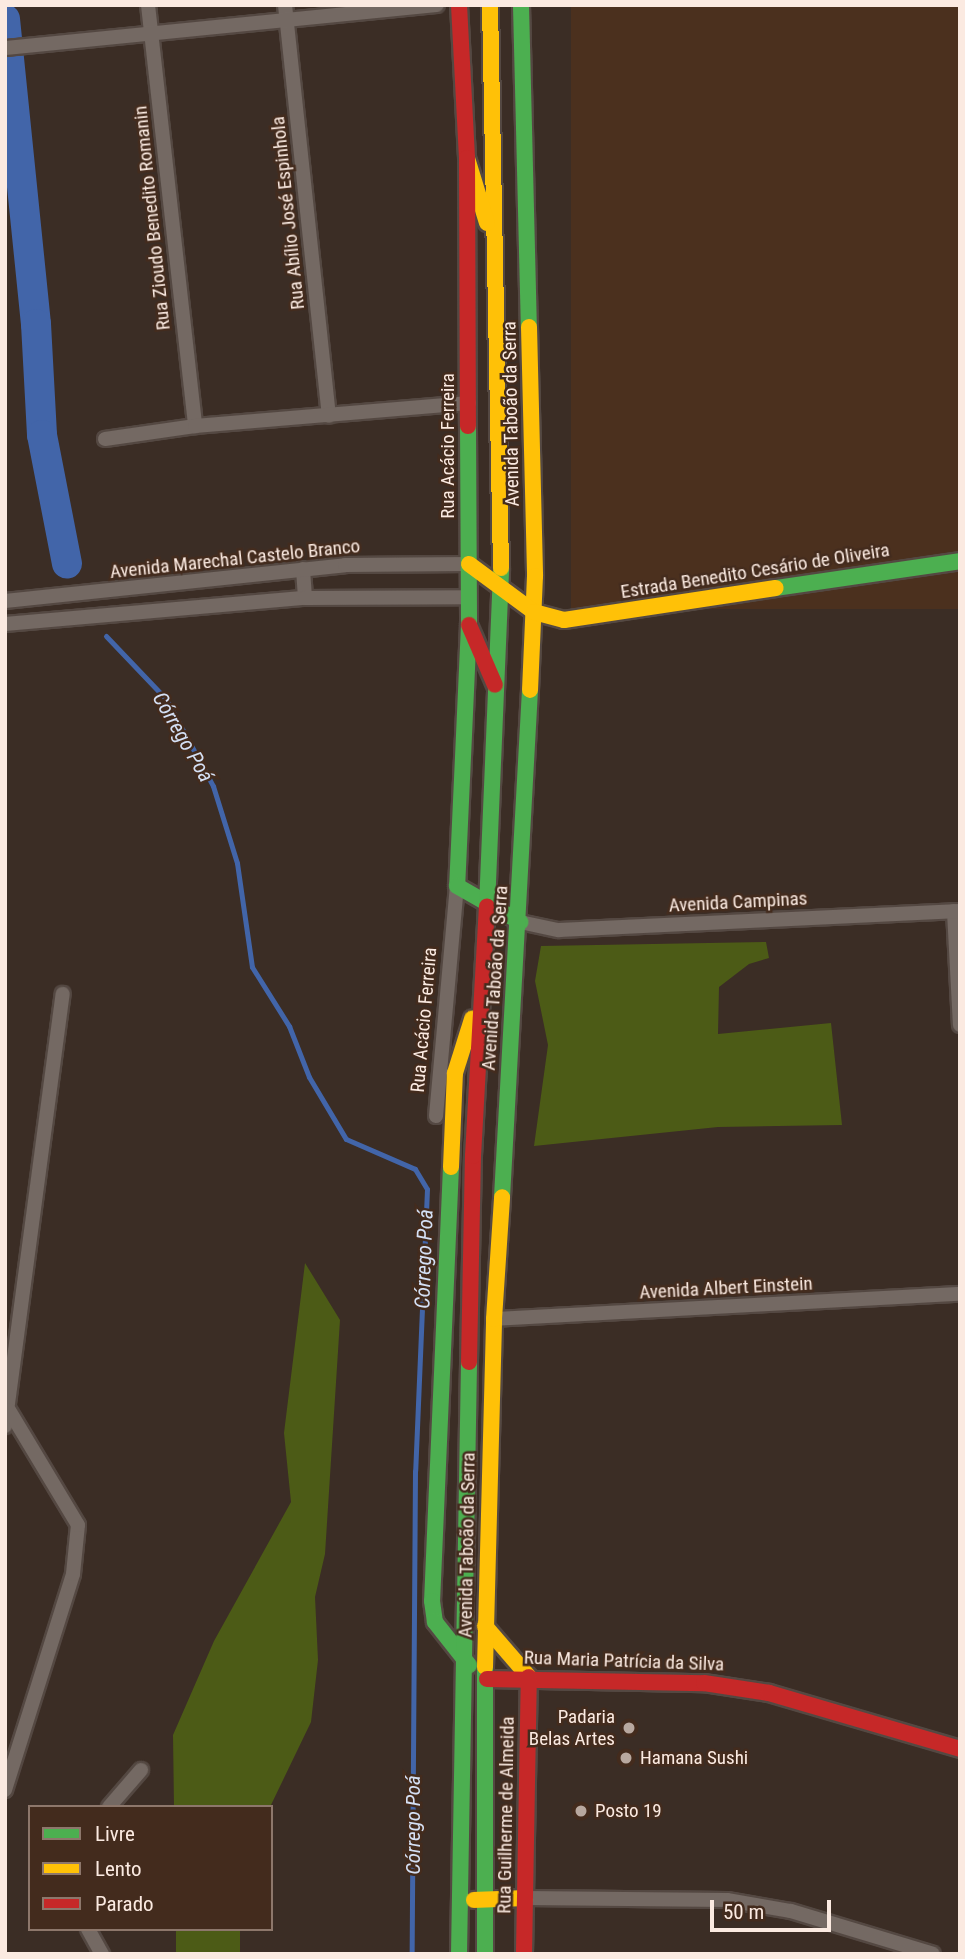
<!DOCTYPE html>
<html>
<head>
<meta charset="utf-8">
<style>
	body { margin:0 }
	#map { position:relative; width:965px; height:1959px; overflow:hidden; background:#3b2d25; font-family:"Roboto Condensed",sans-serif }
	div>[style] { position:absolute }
	.built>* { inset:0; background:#4b301e; transform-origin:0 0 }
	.forest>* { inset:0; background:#4c5b16; transform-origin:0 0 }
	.stream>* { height:5px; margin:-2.5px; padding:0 2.5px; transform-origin:2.5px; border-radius:2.5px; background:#4265a9 }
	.river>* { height:30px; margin:-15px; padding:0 15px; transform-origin:15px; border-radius:15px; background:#4265a9 }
	.roads { filter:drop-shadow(2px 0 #544842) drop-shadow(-2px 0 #544842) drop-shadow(0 2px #544842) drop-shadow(0 -2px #544842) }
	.street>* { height:14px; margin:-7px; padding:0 7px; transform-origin:7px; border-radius:7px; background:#746963 }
	.fast>* { height:16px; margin:-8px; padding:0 8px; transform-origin:8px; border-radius:8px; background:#4caf50 }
	.slow>* { height:16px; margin:-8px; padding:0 8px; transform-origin:8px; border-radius:8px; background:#ffc107 }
	.jam>* { height:16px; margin:-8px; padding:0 8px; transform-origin:8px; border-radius:8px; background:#c62828 }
	.dots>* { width:19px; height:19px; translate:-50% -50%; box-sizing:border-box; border:4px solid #432b1d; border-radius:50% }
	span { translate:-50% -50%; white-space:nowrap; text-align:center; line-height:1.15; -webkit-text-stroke:5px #432b1d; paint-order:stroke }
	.street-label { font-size:19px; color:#fbeae1 }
	.poi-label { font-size:19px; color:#fbeae1 }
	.right { translate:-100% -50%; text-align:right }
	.left { translate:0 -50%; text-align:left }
	.water-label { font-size:21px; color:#d4e0f5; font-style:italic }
	.frame { position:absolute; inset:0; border:7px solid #fbeae1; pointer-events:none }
	.legend { position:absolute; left:28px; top:1805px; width:245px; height:126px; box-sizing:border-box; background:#432b1d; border:2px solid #8d776b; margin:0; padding:9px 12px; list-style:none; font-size:21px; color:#fbeae1 }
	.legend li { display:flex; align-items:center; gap:14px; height:35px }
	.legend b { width:35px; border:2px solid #8d776b }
	.scale { position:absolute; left:710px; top:1900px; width:121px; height:32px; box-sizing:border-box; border:4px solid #fbeae1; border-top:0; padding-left:9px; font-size:21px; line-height:24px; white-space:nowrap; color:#fbeae1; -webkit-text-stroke:5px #432b1d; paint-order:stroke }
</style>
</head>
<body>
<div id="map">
	<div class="built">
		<i style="left:571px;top:5px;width:389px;height:604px"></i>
	</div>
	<div class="forest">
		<i style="clip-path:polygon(766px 942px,769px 958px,749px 964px,719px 987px,718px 1034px,831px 1023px,842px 1125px,718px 1127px,534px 1146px,548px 1045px,535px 981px,541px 946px)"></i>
		<i style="clip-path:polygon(305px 1263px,340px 1320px,325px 1554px,315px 1597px,318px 1660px,311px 1722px,270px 1807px,174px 1807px,173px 1735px,214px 1641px,291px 1502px,284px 1433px)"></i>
		<i style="left:176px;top:1929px;width:64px;height:25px"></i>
	</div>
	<div class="stream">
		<i style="left:106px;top:636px;width:87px;rotate:46.4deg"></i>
		<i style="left:166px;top:699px;width:99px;rotate:61.6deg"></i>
		<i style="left:213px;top:786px;width:81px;rotate:72.7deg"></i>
		<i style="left:237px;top:863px;width:105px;rotate:81.8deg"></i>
		<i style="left:252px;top:967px;width:70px;rotate:57.9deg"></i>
		<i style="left:289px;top:1026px;width:55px;rotate:68.6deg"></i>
		<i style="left:309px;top:1077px;width:72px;rotate:59.2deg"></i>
		<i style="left:346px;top:1139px;width:75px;rotate:23.5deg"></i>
		<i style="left:415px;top:1169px;width:23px;rotate:59deg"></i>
		<i style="left:427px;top:1189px;width:282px;rotate:92.4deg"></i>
		<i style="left:415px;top:1471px;width:483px;rotate:90.4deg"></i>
	</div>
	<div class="river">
		<i style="left:5px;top:19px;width:307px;rotate:84.2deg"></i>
		<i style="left:36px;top:324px;width:111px;rotate:86.9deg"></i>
		<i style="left:42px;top:435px;width:131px;rotate:79deg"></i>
	</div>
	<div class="roads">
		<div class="street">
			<i style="left:148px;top:5px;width:424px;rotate:83.6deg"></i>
			<i style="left:285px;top:5px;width:413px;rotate:83.9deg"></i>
			<i style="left:5px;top:48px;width:434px;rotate:-5.7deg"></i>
			<i style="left:105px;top:439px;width:91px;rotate:-8.2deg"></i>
			<i style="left:195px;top:426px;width:275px;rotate:-4.8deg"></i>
			<i style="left:303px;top:569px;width:29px;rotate:86deg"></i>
			<i style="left:5px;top:601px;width:342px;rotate:-6deg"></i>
			<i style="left:345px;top:565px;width:124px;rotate:-0.5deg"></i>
			<i style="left:5px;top:624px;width:301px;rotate:-5deg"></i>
			<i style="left:305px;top:598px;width:164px;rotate:-0.3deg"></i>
			<i style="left:954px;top:911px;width:114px;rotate:87deg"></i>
			<i style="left:520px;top:922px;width:40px;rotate:12deg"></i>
			<i style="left:559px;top:930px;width:401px;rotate:-2.7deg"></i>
			<i style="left:436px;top:1116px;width:231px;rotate:-84.8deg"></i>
			<i style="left:494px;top:1319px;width:467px;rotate:-3.1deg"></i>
			<i style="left:5px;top:1426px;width:436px;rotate:-82.4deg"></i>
			<i style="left:5px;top:1790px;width:226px;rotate:-72.5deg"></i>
			<i style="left:73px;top:1574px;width:49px;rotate:-84.2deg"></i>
			<i style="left:78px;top:1525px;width:134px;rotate:-121deg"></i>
			<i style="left:109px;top:1807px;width:49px;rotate:-49.1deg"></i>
			<i style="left:525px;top:1898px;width:202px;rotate:0.6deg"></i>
			<i style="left:727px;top:1900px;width:65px;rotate:9.8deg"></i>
			<i style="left:791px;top:1911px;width:148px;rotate:16.8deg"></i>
			<i style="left:88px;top:1929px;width:29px;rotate:61deg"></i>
		</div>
		<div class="fast">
			<i style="left:521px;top:5px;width:322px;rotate:88.6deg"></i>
			<i style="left:468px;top:426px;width:199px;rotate:89.7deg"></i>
			<i style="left:469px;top:625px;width:261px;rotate:92.6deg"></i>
			<i style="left:457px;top:886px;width:73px;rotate:29.7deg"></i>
			<i style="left:776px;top:588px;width:186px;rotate:-8.3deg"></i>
			<i style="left:487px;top:906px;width:338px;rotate:-87.6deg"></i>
			<i style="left:451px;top:1167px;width:434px;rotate:92.5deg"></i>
			<i style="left:432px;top:1601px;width:21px;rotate:82deg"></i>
			<i style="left:435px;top:1622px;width:55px;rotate:51.7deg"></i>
			<i style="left:502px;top:1197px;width:508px;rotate:-86.84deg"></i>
			<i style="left:485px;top:1667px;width:287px;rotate:90deg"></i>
			<i style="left:459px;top:1954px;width:592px;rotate:-89.03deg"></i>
		</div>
		<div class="slow">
			<i style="left:490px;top:5px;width:563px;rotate:88.88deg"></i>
			<i style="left:467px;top:158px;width:68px;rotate:72.9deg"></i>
			<i style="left:529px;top:327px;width:249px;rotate:88.6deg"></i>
			<i style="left:535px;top:576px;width:114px;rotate:92.5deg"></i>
			<i style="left:469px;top:564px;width:81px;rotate:36.4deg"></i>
			<i style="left:534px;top:612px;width:31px;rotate:15deg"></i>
			<i style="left:564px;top:620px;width:214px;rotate:-8.6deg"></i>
			<i style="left:451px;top:1167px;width:94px;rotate:-87.6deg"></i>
			<i style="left:455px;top:1073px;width:57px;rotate:-72.5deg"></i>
			<i style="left:485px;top:1626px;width:67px;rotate:49.2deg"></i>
			<i style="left:485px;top:1667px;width:348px;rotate:-88.5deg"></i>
			<i style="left:494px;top:1319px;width:122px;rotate:-86.2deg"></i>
			<i style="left:474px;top:1900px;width:51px;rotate:-2.2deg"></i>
		</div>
		<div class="jam">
			<i style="left:459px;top:5px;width:153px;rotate:87deg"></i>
			<i style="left:467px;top:158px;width:268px;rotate:89.8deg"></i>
			<i style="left:469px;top:625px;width:65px;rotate:66.6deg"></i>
			<i style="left:469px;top:1362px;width:206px;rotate:-88.9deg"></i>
			<i style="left:473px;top:1156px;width:250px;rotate:-86.8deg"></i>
			<i style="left:487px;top:1679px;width:217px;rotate:1.1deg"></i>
			<i style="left:704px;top:1683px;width:66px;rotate:8.7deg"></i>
			<i style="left:769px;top:1693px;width:199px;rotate:16.3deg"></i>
			<i style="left:524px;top:1954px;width:277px;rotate:-89deg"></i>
		</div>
	</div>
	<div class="dots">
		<i style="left:629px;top:1728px;background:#b8a89f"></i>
		<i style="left:626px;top:1758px;background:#b8a89f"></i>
		<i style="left:581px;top:1811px;background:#b8a89f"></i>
	</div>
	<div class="street-label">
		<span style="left:288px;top:213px;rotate:-96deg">Rua Abílio José Espinhola</span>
		<span style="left:152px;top:218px;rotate:-96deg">Rua Zioudo Benedito Romanin</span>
		<span style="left:511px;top:414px;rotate:-91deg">Avenida Taboão da Serra</span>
		<span style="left:448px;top:446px;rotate:-90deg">Rua Acácio Ferreira</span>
		<span style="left:235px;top:559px;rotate:-6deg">Avenida Marechal Castelo Branco</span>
		<span style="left:755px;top:571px;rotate:-9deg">Estrada Benedito Cesário de Oliveira</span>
		<span style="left:738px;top:902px;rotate:-3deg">Avenida Campinas</span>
		<span style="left:495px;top:978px;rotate:-86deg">Avenida Taboão da Serra</span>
		<span style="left:424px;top:1020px;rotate:-85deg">Rua Acácio Ferreira</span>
		<span style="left:726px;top:1288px;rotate:-3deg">Avenida Albert Einstein</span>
		<span style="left:467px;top:1545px;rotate:-89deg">Avenida Taboão da Serra</span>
		<span style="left:624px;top:1661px;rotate:2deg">Rua Maria Patrícia da Silva</span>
		<span style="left:506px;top:1815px;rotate:-89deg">Rua Guilherme de Almeida</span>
	</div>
	<div class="poi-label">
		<span class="right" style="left:615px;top:1728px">Padaria<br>Belas Artes</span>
		<span class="left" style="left:640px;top:1758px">Hamana Sushi</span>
		<span class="left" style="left:595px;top:1811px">Posto 19</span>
	</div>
	<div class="water-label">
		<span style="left:183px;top:737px;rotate:60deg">Córrego Poá</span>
		<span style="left:424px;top:1259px;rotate:-88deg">Córrego Poá</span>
		<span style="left:413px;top:1825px;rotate:-90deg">Córrego Poá</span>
	</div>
	<div class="frame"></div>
	<ul class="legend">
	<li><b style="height:9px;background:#4caf50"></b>Livre</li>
	<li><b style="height:9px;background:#ffc107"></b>Lento</li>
	<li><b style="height:9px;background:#c62828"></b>Parado</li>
	</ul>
	<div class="scale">50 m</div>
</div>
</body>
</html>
